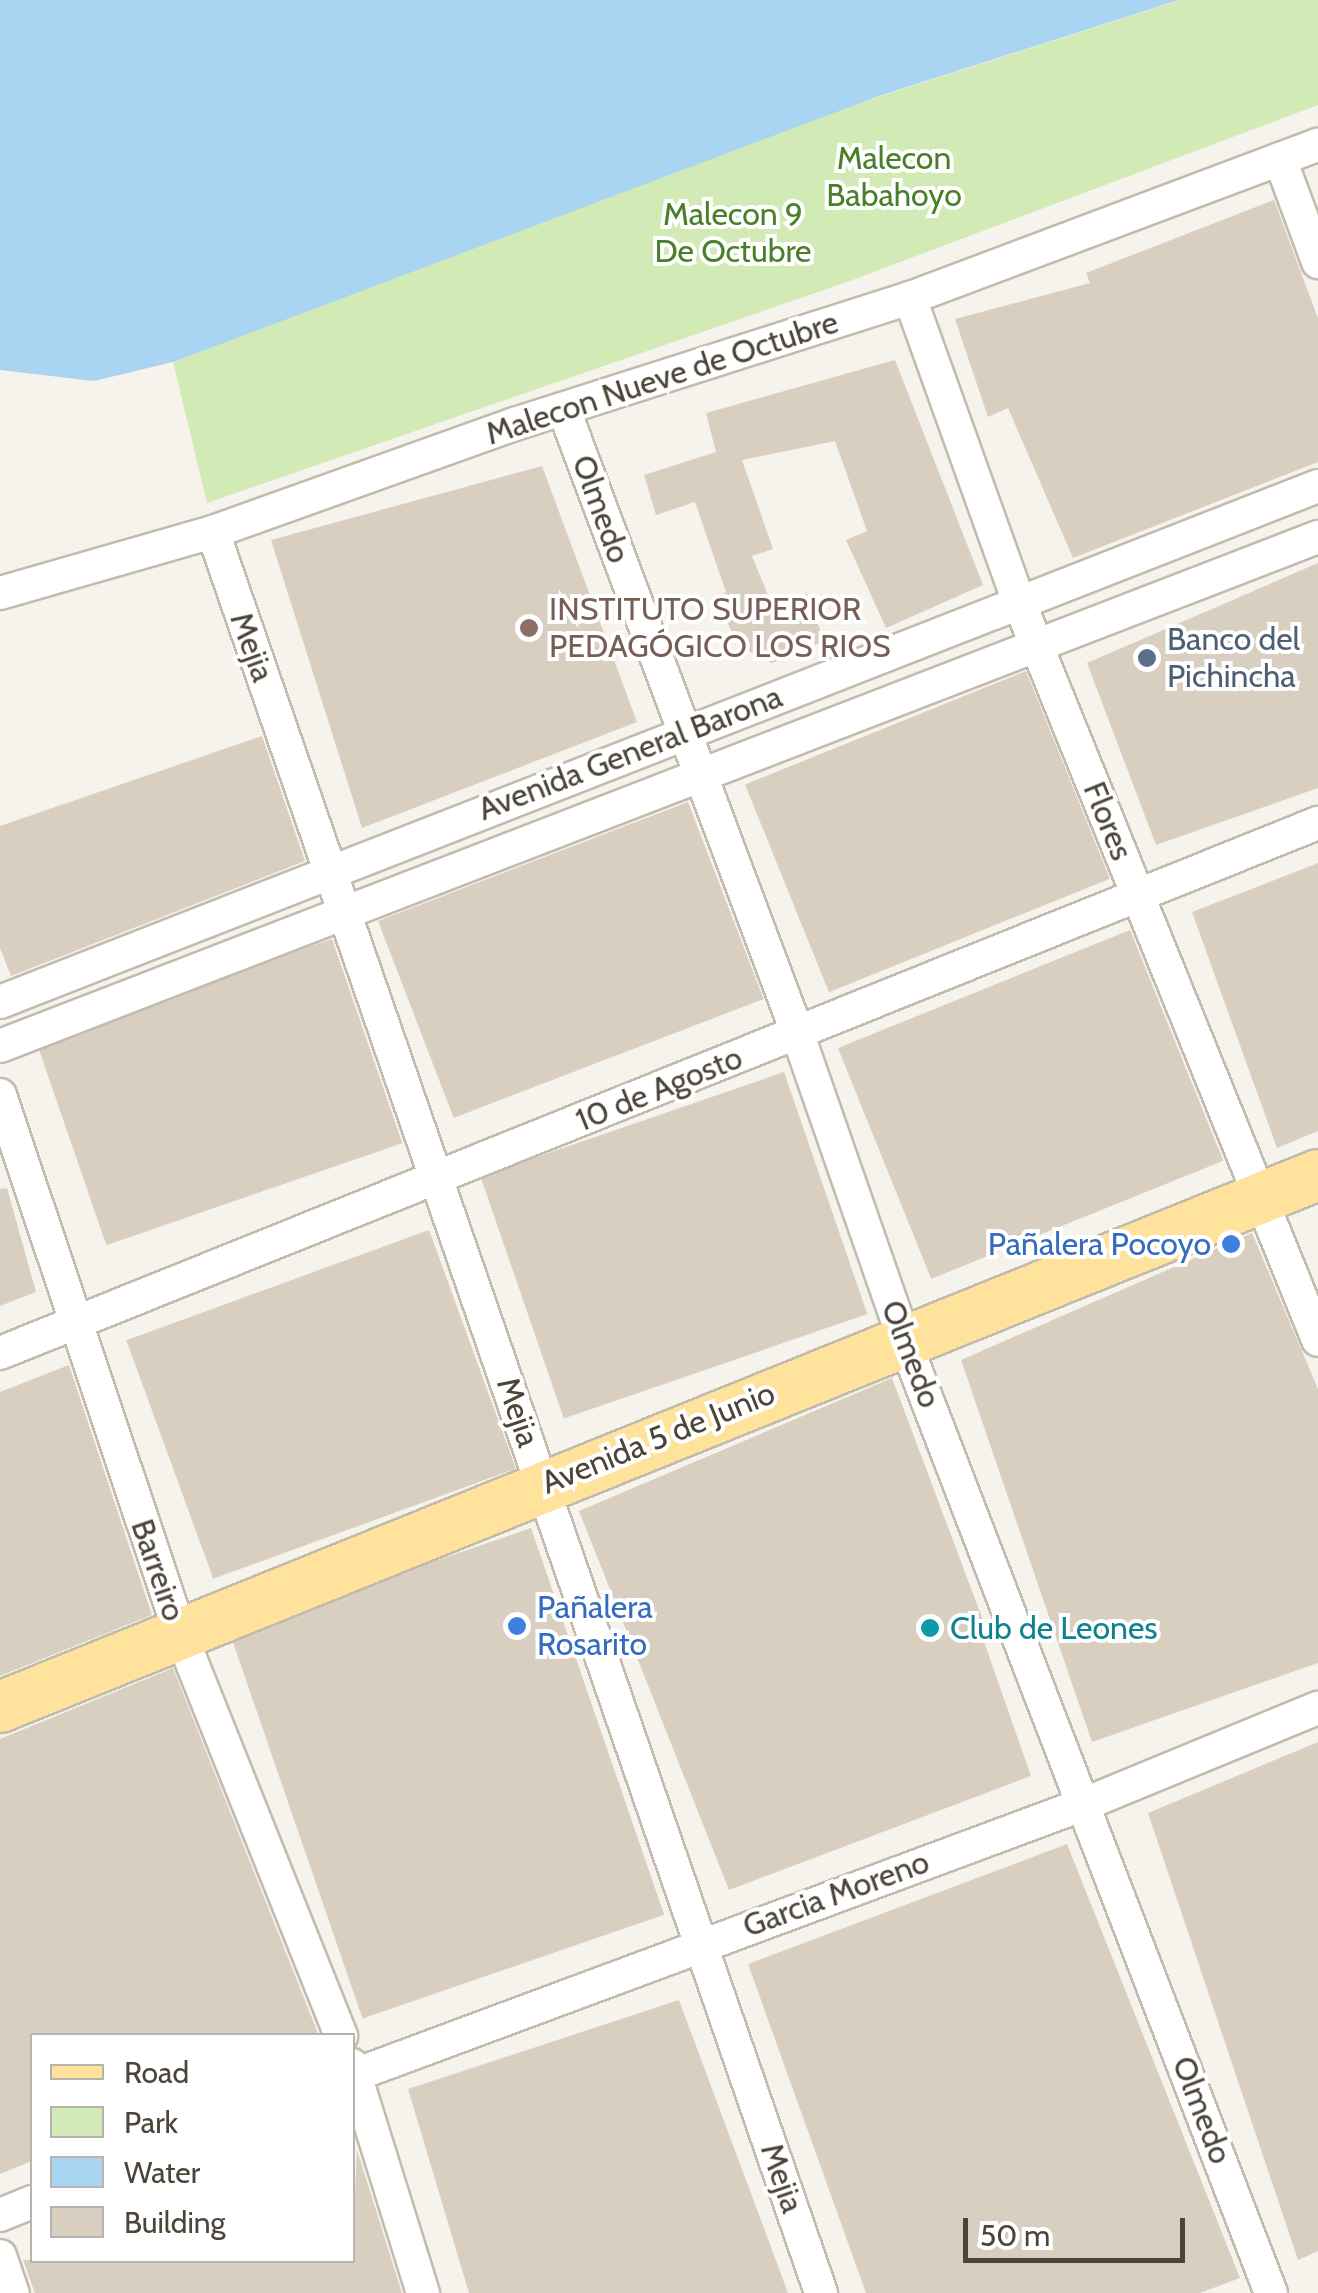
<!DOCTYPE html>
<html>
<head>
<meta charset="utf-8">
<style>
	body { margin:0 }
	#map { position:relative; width:1318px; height:2293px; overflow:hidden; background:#f6f3ec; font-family:Cabin,sans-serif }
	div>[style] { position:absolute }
	.green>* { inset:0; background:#d2eab5 }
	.water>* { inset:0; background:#a9d4f2 }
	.building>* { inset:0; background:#d8cfc1; transform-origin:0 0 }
	.roads { filter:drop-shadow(2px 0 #c2bbae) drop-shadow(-2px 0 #c2bbae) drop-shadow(0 2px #c2bbae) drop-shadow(0 -2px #c2bbae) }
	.minor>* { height:32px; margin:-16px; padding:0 16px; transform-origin:16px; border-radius:16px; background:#fff }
	.primary>* { height:50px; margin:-25px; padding:0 25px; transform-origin:25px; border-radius:25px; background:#ffe39c }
	.dots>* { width:28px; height:28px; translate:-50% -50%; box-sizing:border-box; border:5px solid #fff; border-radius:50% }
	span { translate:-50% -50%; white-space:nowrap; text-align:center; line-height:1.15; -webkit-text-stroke:8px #fff; paint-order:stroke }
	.park-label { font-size:32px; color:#4a7f2a }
	.street-label { font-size:32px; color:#4b4439 }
	.education-label { font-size:32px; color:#785e54 }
	.left { translate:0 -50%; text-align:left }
	.service-label { font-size:32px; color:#4e5e75 }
	.shop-label { font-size:32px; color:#366cbe }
	.right { translate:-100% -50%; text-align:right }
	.culture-label { font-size:32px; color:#0d838f }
	.legend { position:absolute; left:30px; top:2033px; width:325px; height:230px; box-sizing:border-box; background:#fff; border:2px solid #b7b4b0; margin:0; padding:12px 18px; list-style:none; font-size:30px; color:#4b4439 }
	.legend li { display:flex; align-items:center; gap:20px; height:50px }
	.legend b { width:50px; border:2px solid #b7b4b0 }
	.scale { position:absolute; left:963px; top:2218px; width:222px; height:45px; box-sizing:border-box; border:5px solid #4b4439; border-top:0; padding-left:12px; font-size:30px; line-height:35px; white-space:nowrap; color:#4b4439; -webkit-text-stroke:8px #fff; paint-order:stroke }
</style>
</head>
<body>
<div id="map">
	<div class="green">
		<i style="clip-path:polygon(1181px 0,1318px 0,1318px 105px,847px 282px,207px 503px,173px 362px,784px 127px)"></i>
	</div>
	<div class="water">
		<i style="clip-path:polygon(0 0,1179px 0,879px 96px,173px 362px,94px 381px,0 370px)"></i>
	</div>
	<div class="building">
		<i style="clip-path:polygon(1274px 200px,1318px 318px,1318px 462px,1073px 558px,1008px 408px,988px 417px,955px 319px,1090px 283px,1086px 273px)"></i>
		<i style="clip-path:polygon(895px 360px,983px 585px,886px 628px,846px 540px,867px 531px,835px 441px,742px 460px,773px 549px,752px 556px,772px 605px,807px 594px,824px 641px,772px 663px,739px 646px,715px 598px,726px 592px,695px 502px,656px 515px,644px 475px,716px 452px,706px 413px)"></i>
		<i style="clip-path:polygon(542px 466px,637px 722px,362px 828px,271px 540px)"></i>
		<i style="clip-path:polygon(1318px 563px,1318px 788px,1156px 845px,1087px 663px)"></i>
		<i style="left:1026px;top:671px;width:224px;height:303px;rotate:68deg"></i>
		<i style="clip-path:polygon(262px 736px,305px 861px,11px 976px,0 948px,0 826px)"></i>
		<i style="left:688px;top:802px;width:211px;height:332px;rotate:69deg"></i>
		<i style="clip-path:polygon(1318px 863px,1318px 1131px,1277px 1148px,1192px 912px)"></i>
		<i style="left:1130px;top:930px;width:249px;height:315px;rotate:68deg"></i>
		<i style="left:332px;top:939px;width:216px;height:313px;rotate:71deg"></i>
		<i style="left:784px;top:1072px;width:256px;height:321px;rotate:71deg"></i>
		<i style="clip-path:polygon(7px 1188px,36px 1292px,0 1306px,0 1189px)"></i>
		<i style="left:429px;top:1230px;width:254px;height:322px;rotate:70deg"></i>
		<i style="clip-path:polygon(1252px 1233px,1318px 1389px,1318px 1663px,1092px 1742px,961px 1360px)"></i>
		<i style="clip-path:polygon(69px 1365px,152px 1615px,0 1676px,0 1392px)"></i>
		<i style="clip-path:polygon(892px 1378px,987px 1631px,981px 1633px,1031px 1776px,729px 1890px,579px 1511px)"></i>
		<i style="left:531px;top:1528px;width:409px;height:319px;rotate:71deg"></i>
		<i style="clip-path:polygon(173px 1668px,319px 2036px,32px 2036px,32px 2161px,0 2174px,0 1739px)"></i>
		<i style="clip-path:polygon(1318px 1742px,1318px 2251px,1298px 2260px,1148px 1813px)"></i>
		<i style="clip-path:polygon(1067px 1844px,1240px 2278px,1200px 2293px,866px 2293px,748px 1964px)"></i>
		<i style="clip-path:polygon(679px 2000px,788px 2293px,469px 2293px,408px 2089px)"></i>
		<i style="clip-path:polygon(357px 2150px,402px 2293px,35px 2293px,23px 2260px,352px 2260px)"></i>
	</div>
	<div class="roads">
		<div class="minor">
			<i style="left:1280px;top:159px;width:110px;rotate:69.7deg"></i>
			<i style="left:910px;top:298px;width:323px;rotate:70.3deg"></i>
			<i style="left:1019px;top:602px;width:796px;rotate:67.94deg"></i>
			<i style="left:564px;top:410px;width:664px;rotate:69.46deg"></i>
			<i style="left:797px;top:1032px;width:326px;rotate:70.8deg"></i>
			<i style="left:904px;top:1340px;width:1021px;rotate:68.94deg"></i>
			<i style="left:213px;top:532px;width:1863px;rotate:70.95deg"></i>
			<i style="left:0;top:593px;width:222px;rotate:-16deg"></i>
			<i style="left:213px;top:532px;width:321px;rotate:-19.7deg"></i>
			<i style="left:515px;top:424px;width:415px;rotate:-17.7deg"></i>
			<i style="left:910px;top:298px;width:436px;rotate:-20.6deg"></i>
			<i style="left:0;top:1002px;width:1415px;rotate:-21.38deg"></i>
			<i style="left:0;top:1046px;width:1413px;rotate:-21.12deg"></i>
			<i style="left:0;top:1095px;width:567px;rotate:71.5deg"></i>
			<i style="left:180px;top:1633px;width:434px;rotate:68.2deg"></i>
			<i style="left:0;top:1353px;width:1421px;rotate:-21.91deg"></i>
			<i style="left:352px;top:2065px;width:239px;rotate:72.7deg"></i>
			<i style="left:352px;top:2076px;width:784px;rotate:-20.38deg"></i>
			<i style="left:1087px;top:1803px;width:250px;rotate:-22.4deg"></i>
			<i style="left:0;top:2215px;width:35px;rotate:-22deg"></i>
			<i style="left:0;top:2256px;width:39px;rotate:71deg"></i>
		</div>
		<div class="primary">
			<i style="left:0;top:1707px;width:1421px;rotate:-21.98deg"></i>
		</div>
	</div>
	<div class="dots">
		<i style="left:529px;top:628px;background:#8d6e63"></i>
		<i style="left:1147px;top:658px;background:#5c6f8a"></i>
		<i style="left:1231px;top:1244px;background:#3f7fe0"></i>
		<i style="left:517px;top:1626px;background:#3f7fe0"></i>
		<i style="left:930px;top:1628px;background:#0f9aa8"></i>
	</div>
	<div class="park-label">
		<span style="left:894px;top:177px">Malecon<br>Babahoyo</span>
		<span style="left:733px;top:233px">Malecon 9<br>De Octubre</span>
	</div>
	<div class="street-label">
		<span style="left:662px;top:378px;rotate:-18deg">Malecon Nueve de Octubre</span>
		<span style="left:601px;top:509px;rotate:70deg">Olmedo</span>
		<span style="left:252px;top:647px;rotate:70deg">Mejia</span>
		<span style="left:630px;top:753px;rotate:-21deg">Avenida General Barona</span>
		<span style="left:1108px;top:821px;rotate:68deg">Flores</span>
		<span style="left:659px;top:1089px;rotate:-22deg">10 de Agosto</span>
		<span style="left:911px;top:1354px;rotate:69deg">Olmedo</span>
		<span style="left:518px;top:1412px;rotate:71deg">Mejia</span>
		<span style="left:658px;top:1438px;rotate:-22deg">Avenida 5 de Junio</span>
		<span style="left:158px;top:1570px;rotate:71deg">Barreiro</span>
		<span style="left:836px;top:1894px;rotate:-20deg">Garcia Moreno</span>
		<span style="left:1202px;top:2110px;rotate:69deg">Olmedo</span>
		<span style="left:782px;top:2178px;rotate:71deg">Mejia</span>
	</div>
	<div class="education-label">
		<span class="left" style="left:549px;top:628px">INSTITUTO SUPERIOR<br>PEDAGÓGICO LOS RIOS</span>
	</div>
	<div class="service-label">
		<span class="left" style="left:1167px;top:658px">Banco del<br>Pichincha</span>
	</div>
	<div class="shop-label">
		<span class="right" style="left:1211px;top:1244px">Pañalera Pocoyo</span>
		<span class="left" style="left:537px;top:1626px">Pañalera<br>Rosarito</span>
	</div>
	<div class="culture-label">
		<span class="left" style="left:950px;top:1628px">Club de Leones</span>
	</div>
	<ul class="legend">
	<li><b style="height:12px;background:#ffe39c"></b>Road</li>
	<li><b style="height:28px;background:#d2eab5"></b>Park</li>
	<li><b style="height:28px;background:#a9d4f2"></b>Water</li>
	<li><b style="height:28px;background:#d8cfc1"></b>Building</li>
	</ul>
	<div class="scale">50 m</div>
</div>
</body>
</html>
